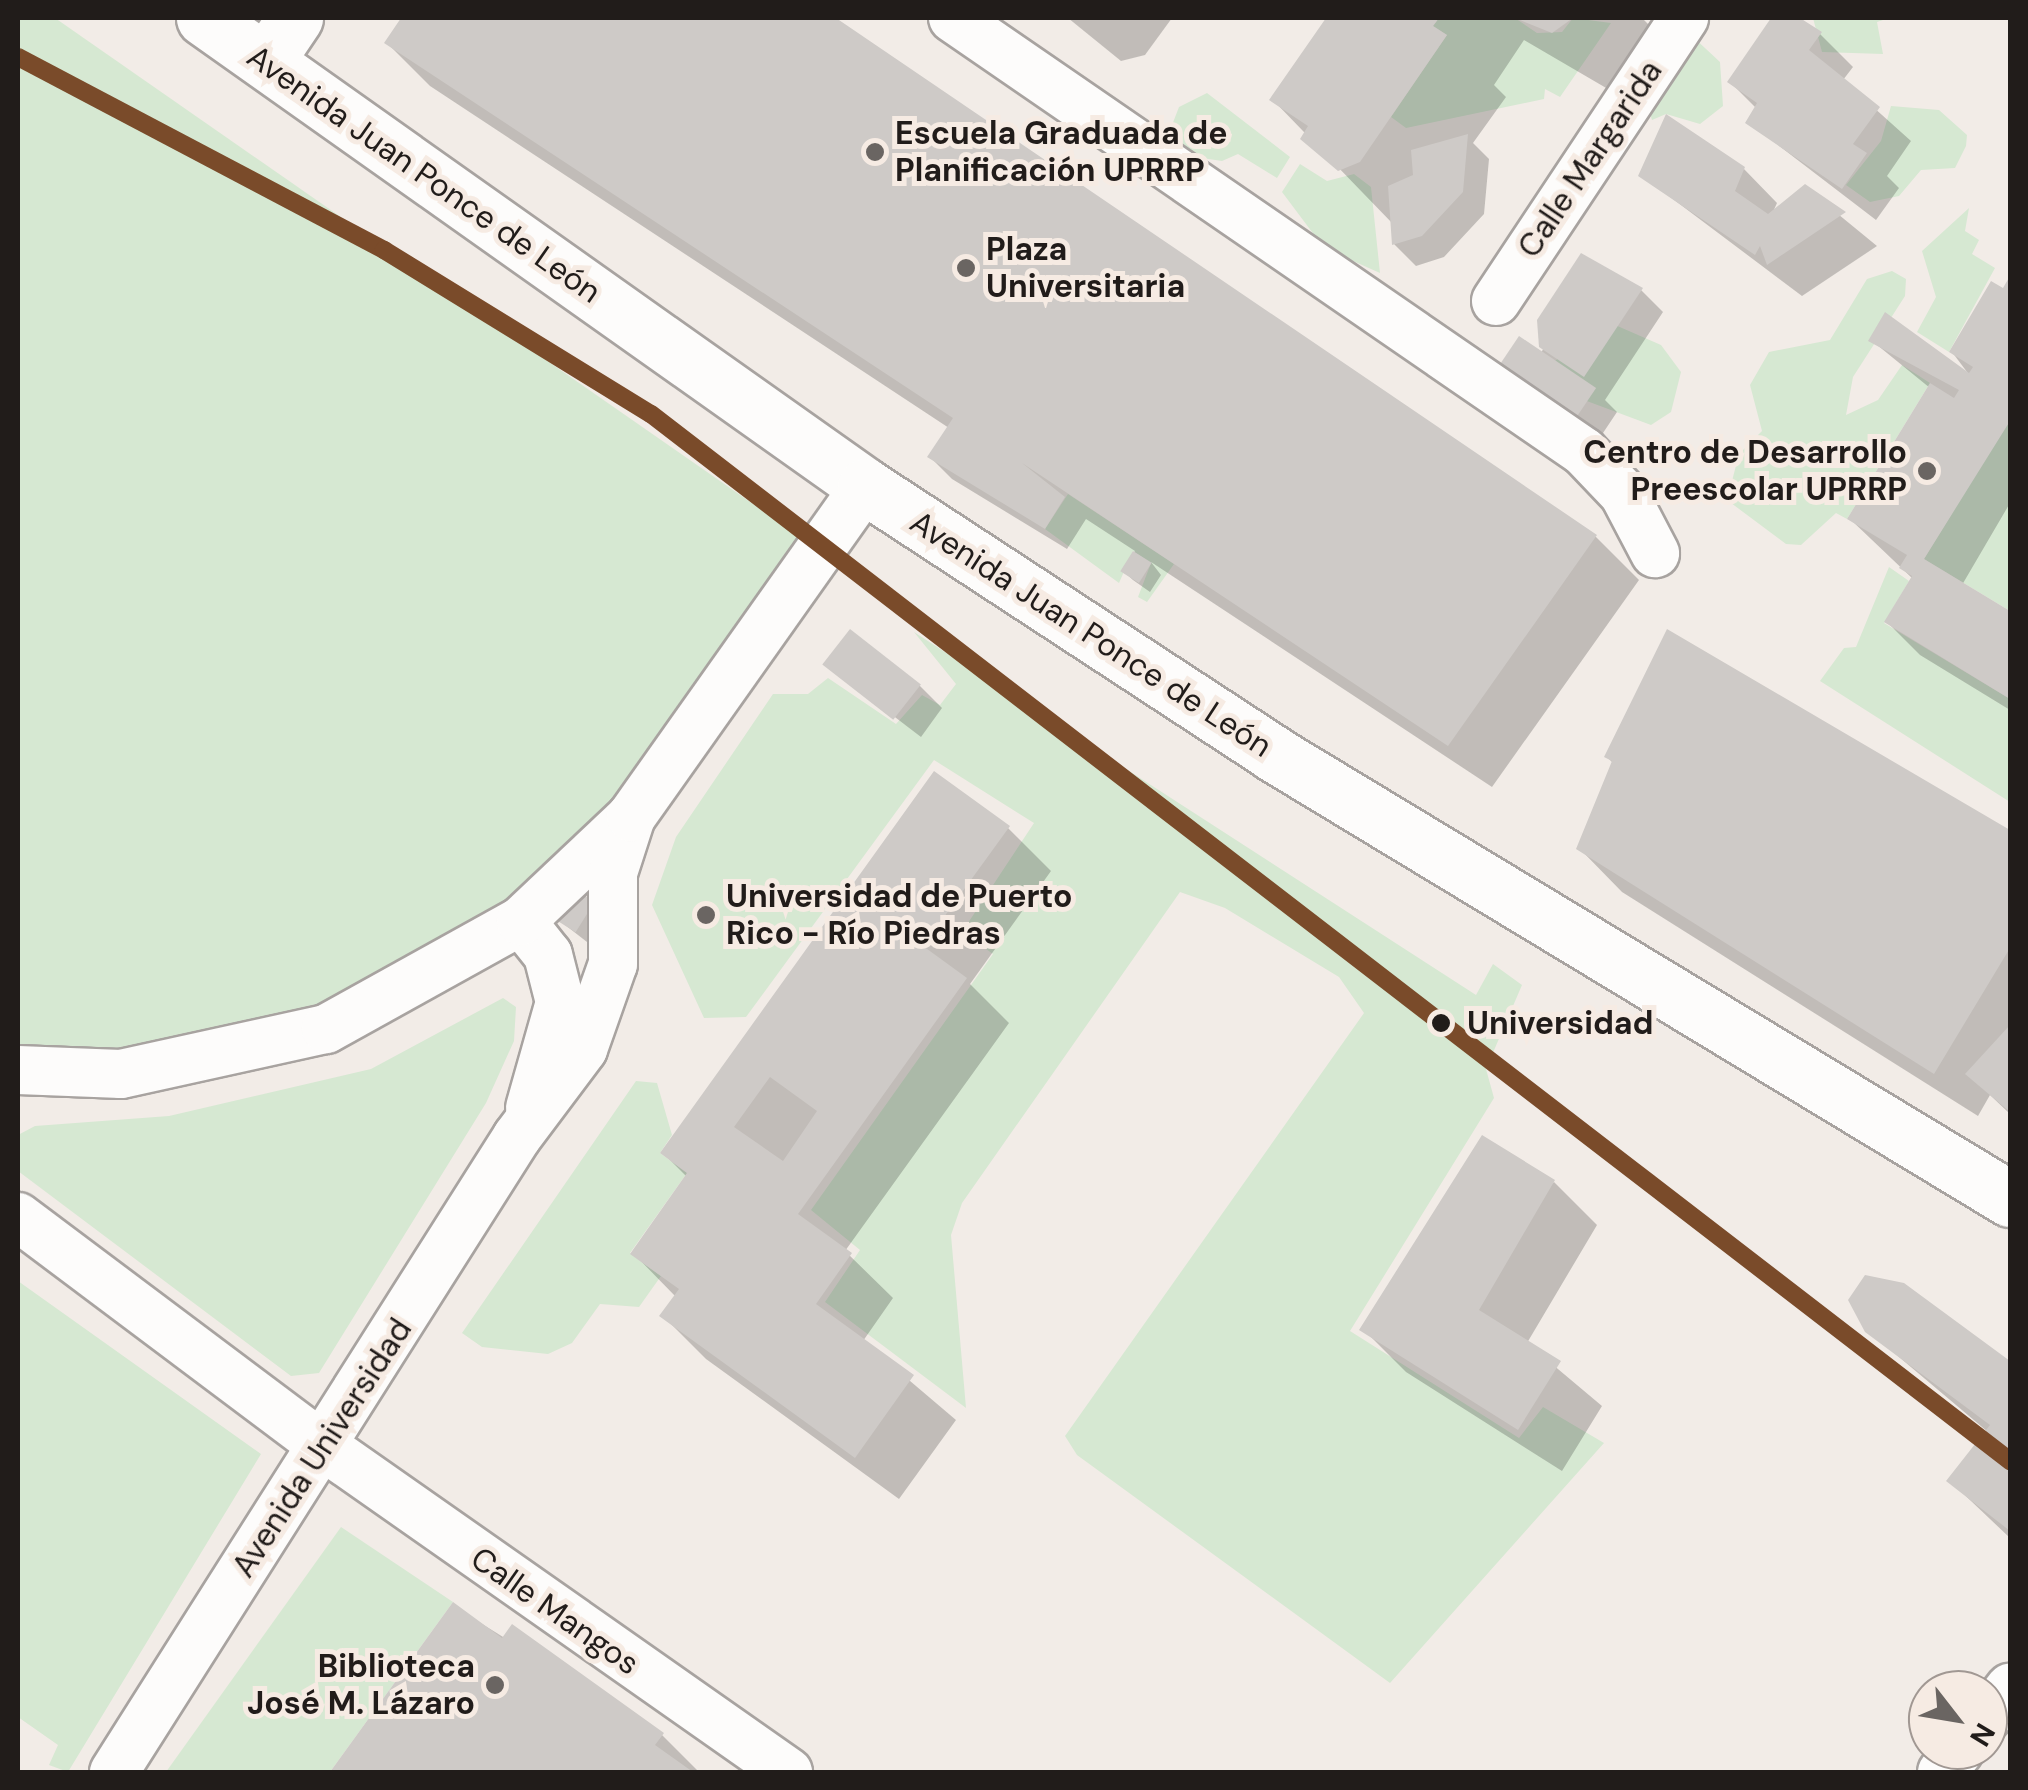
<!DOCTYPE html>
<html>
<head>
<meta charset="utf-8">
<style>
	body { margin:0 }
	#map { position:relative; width:2028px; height:1790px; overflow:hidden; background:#f2ece7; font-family:"DM Sans",sans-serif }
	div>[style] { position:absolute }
	.green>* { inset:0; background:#d6e8d2 }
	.shadow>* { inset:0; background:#0003 }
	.building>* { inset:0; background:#cecac7; transform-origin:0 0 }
	.roads { filter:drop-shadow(2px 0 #a8a3a0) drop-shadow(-2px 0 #a8a3a0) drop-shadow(0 2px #a8a3a0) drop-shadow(0 -2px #a8a3a0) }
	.minor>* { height:48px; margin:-24px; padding:0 24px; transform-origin:24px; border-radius:24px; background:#fdfcfb }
	.tertiary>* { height:55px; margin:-27.5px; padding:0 27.5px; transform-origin:27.5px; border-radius:27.5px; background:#fdfcfb }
	.metro-1>* { height:18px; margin:-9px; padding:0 9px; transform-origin:9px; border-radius:9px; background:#7a4b2a }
	.dots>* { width:28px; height:28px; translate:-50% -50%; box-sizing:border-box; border:5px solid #f6ebe3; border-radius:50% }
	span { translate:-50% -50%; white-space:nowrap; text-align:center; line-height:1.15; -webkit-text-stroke:10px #f6ebe3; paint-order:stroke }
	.poi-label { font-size:32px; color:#211c1a; font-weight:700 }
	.left { translate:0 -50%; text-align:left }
	.right { translate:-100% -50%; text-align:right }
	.street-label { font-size:32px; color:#211c1a }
	.stop-label { font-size:32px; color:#211c1a; font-weight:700 }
	.frame { position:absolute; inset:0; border:20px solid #211c1a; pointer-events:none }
	.north { position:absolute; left:1908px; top:1670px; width:100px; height:100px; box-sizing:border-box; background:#f6ebe3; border:2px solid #a19893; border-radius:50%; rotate:121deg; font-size:28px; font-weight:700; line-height:40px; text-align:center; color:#211c1a }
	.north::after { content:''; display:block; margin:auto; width:35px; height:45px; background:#6a6562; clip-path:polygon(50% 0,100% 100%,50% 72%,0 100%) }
</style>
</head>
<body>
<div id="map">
	<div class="green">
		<i style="clip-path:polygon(18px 18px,55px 18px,799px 536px,602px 821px,497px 920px,320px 1015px,120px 1059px,18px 1051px)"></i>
		<i style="clip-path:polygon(1439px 18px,1515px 18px,1537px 33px,1562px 32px,1573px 18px,1611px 23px,1560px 97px,1545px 89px,1544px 99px,1406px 128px,1391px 117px,1447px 35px,1433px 26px)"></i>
		<i style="clip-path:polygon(1813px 18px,1889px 18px,1877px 22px,1883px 54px,1822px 52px)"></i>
		<i style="clip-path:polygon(1691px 35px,1720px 62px,1723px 106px,1700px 124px,1666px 114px,1652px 120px,1644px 94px)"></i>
		<i style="clip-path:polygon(1207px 93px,1290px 157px,1277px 178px,1238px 154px,1222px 161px,1182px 155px,1167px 138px,1179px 107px)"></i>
		<i style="clip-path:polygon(1891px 106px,1939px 110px,1967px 135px,1966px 146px,1955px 168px,1921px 170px,1899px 196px,1870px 202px,1846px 185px,1881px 141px)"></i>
		<i style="clip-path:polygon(1300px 164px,1327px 181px,1354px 174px,1371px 187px,1380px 273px,1324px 248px,1282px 192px)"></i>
		<i style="clip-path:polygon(1969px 208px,1965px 231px,1979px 240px,1972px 254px,1995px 268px,1949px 352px,1917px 332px,1936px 297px,1922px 251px)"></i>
		<i style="clip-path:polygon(1892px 271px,1906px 279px,1905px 296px,1853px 377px,1846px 415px,1878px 400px,1902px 365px,1930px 383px,1847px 519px,1836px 513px,1801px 545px,1786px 544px,1727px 500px,1739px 454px,1762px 431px,1750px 385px,1769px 352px,1830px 340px,1867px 279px)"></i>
		<i style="clip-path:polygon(1606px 321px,1661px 345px,1681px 372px,1671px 412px,1651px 425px,1568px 394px,1546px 368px)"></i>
		<i style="clip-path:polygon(2007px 423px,2010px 425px,2010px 611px,1924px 559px)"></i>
		<i style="clip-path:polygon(1068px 494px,1174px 564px,1147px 602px,1138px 597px,1151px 563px,1133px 551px,1119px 583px,1045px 529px)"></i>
		<i style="clip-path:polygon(1889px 567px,1909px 581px,1884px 623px,2010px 699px,2010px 802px,1820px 681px,1844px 648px,1856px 647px)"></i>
		<i style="clip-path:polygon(914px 632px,1476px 995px,1493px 964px,1522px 985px,1486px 1069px,1494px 1098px,1350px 1331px,1519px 1438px,1543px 1407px,1604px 1443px,1390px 1683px,1077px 1455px,1065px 1436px,1364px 1013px,1339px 977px,1225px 908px,1180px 892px,962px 1203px,951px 1235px,966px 1408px,825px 1302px,860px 1250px,811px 1210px,993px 954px,962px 932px,1034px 823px,934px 760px,746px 1017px,704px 1018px,652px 905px,676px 837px,773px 694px,808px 694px,828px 678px,896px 724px,922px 695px,940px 705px,956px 684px)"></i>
		<i style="clip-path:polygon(503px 998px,516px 1007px,514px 1041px,486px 1103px,319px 1373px,291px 1376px,18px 1171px,18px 1135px,35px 1126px,169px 1116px,371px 1069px)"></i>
		<i style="clip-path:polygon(636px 1081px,657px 1083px,672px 1135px,660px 1153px,687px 1173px,630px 1253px,661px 1276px,639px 1307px,600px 1304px,572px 1343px,548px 1354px,482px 1347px,462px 1333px)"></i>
		<i style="clip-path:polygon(18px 1281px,261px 1454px,68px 1772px,49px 1765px,58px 1745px,18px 1717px)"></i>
		<i style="clip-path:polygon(341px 1527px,453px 1602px,330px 1772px,166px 1772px)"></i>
	</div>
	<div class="shadow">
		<i style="clip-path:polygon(404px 18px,832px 18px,1596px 537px,1639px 580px,1492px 787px,1151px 562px,1161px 575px,1150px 592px,1133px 580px,1122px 570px,1135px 551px,1086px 519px,1067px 549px,952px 479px,930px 457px,949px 428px,430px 86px,387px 43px)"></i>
		<i style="clip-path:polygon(1068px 18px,1172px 18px,1145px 55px,1121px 61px)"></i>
		<i style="clip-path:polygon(1333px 18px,1642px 18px,1664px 40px,1613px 92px,1524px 40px,1494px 85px,1506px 97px,1473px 143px,1489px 159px,1484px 214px,1444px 257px,1416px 266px,1394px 244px,1393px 224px,1272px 99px)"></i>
		<i style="clip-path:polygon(1774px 18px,1796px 18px,1820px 34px,1853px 67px,1843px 80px,1911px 141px,1887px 176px,1899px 188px,1876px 220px,1748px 122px,1757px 109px,1730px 82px)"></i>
		<i style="clip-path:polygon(1744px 169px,1777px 203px,1772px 214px,1805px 187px,1877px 246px,1802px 296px,1641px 175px)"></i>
		<i style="clip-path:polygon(2010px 281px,2010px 503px,1962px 585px,2010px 614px,2010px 710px,1920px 655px,1887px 622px,1913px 579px,1850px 519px,1930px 388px,1871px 340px,1970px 376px,1952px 352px)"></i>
		<i style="clip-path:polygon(1641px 290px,1663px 312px,1605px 400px,1617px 412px,1599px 439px,1524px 388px,1547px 341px)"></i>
		<i style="clip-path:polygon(1668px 632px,2010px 833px,2010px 1114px,1990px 1095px,1978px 1116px,1622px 892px,1579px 848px,1614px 764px,1607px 757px)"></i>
		<i style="clip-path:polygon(828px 666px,920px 686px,942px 708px,921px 737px)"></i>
		<i style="clip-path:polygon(1008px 828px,1051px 871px,970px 984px,1009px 1023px,845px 1251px,893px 1298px,863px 1341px,956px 1420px,899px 1499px,706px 1359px,663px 1316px,676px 1297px,633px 1253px,687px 1177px,663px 1153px)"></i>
		<i style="clip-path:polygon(577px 894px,604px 915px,587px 942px,560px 921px)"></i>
		<i style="clip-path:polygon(1554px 1182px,1597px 1225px,1527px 1343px,1602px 1406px,1562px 1471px,1406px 1372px,1363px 1329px)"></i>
		<i style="clip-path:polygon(1903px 1285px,2010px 1364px,2010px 1538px,1950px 1481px,1988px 1432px,1867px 1330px)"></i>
		<i style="clip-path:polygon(453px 1606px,662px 1735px,699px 1772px,333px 1772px)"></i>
	</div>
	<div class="building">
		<i style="clip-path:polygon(401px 18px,836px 18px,1597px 535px,1448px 746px,1022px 463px,1065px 497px,1045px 529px,927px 457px,953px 418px,384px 43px)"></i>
		<i style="clip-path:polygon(1326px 18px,1439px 18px,1433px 26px,1447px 35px,1360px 162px,1338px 171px,1300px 139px,1308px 126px,1269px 100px)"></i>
		<i style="clip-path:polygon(1515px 18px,1573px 18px,1552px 33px)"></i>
		<i style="clip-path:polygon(1771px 18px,1800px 18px,1822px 32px,1809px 50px,1880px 107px,1853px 144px,1867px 153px,1842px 189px,1745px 123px,1757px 103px,1727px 82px)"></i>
		<i style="clip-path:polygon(1666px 114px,1745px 167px,1735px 191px,1768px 214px,1805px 184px,1846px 212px,1767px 265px,1760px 246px,1755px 255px,1638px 176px)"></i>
		<i style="clip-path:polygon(1468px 134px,1463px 192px,1422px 236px,1392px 245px,1388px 186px,1413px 175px,1411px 150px)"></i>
		<i style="clip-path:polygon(1581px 253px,1643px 288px,1584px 377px,1539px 347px,1537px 320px)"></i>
		<i style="clip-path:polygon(2010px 276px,2010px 421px,1924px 559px,2010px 611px,2010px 699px,1884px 622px,1912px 576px,1899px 568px,1907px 555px,1847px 519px,1930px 383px,1954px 398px,1959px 390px,1868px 341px,1885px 312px,1969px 373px,1973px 367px,1949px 352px,1991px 281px,2003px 288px)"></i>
		<i style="left:1519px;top:336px;width:93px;height:37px;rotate:34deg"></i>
		<i style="left:1133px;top:551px;width:22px;height:24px;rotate:32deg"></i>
		<i style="left:850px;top:629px;width:90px;height:45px;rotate:38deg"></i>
		<i style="clip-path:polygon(1667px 629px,2010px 830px,2010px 948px,1934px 1074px,1576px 849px,1612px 761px,1604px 757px)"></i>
		<i style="clip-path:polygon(evenodd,934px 771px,1010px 826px,923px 946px,967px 978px,798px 1214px,852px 1253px,816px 1304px,914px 1375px,855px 1458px,659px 1316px,679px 1289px,630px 1254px,687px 1173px,660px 1153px,934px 771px,770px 1077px,817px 1111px,783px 1161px,734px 1127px,770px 1077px)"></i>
		<i style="left:576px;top:890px;width:22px;height:36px;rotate:32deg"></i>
		<i style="clip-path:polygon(2010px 1025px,2010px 1112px,1965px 1074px)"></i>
		<i style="clip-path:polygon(1482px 1135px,1555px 1180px,1479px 1310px,1561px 1361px,1518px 1430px,1359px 1330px)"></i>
		<i style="clip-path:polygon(1865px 1275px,1904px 1283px,2010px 1361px,2010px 1531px,1946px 1481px,1990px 1425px,1865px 1332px,1848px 1300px)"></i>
		<i style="clip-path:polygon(453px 1602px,502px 1638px,512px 1624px,664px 1733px,655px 1745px,693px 1772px,330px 1772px)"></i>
	</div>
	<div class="roads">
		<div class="minor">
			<i style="left:953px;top:18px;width:766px;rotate:34.52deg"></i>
			<i style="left:1584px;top:452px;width:58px;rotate:46.4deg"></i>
			<i style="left:1624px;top:494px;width:67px;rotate:62.3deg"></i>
			<i style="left:1496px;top:301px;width:340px;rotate:-56.4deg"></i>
			<i style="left:521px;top:921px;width:43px;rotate:51.5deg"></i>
			<i style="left:548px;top:955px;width:49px;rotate:75.7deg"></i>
			<i style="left:560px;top:1002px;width:110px;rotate:105.8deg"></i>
			<i style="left:18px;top:1070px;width:103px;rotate:2.2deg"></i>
			<i style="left:121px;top:1074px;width:210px;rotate:-12.4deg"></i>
			<i style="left:326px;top:1029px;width:223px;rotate:-29deg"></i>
			<i style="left:521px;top:921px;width:149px;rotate:-43.4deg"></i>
			<i style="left:18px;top:1217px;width:381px;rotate:36.9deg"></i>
			<i style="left:323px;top:1446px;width:568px;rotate:35.03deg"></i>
			<i style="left:1988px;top:1716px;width:36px;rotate:-52deg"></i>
			<i style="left:114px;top:1772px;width:752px;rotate:-57.6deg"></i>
			<i style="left:517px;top:1137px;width:110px;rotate:-53.1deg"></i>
			<i style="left:583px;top:1049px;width:90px;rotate:-70.6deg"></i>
			<i style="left:613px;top:964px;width:91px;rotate:-90deg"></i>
			<i style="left:613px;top:873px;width:59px;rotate:-72.2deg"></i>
			<i style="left:631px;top:817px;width:405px;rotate:-54.7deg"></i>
			<i style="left:1942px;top:1772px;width:28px;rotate:-51deg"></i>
		</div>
		<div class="tertiary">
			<i style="left:204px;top:18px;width:810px;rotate:35.3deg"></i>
			<i style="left:865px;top:486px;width:489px;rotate:33.2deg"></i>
			<i style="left:1274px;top:754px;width:860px;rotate:31.16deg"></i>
			<i style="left:266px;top:61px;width:52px;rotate:-56deg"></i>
		</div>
	</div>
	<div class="metro-1">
		<i style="left:18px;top:57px;width:414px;rotate:27.8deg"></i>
		<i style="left:384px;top:250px;width:313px;rotate:31.6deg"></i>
		<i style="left:651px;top:414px;width:1716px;rotate:37.61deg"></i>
	</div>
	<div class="dots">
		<i style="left:875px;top:152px;background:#6a6562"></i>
		<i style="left:966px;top:268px;background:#6a6562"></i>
		<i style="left:1927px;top:471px;background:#6a6562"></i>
		<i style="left:706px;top:915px;background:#6a6562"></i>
		<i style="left:1441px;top:1023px;background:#211c1a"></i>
		<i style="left:495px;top:1685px;background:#6a6562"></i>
	</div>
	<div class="poi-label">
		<span class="left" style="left:895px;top:152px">Escuela Graduada de<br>Planificación UPRRP</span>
		<span class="left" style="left:986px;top:268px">Plaza<br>Universitaria</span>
		<span class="right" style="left:1907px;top:471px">Centro de Desarrollo<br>Preescolar UPRRP</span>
		<span class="left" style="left:726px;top:915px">Universidad de Puerto<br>Rico - Río Piedras</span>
		<span class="right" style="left:475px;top:1685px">Biblioteca<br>José M. Lázaro</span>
	</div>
	<div class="street-label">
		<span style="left:1590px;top:159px;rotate:-56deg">Calle Margarida</span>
		<span style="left:424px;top:174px;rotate:35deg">Avenida Juan Ponce de León</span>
		<span style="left:1091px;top:634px;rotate:33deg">Avenida Juan Ponce de León</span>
		<span style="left:322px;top:1448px;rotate:-57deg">Avenida Universidad</span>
		<span style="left:555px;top:1611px;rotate:35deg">Calle Mangos</span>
	</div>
	<div class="stop-label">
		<span class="left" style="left:1467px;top:1023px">Universidad</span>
	</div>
	<div class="frame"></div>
	<div class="north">N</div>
</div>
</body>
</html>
